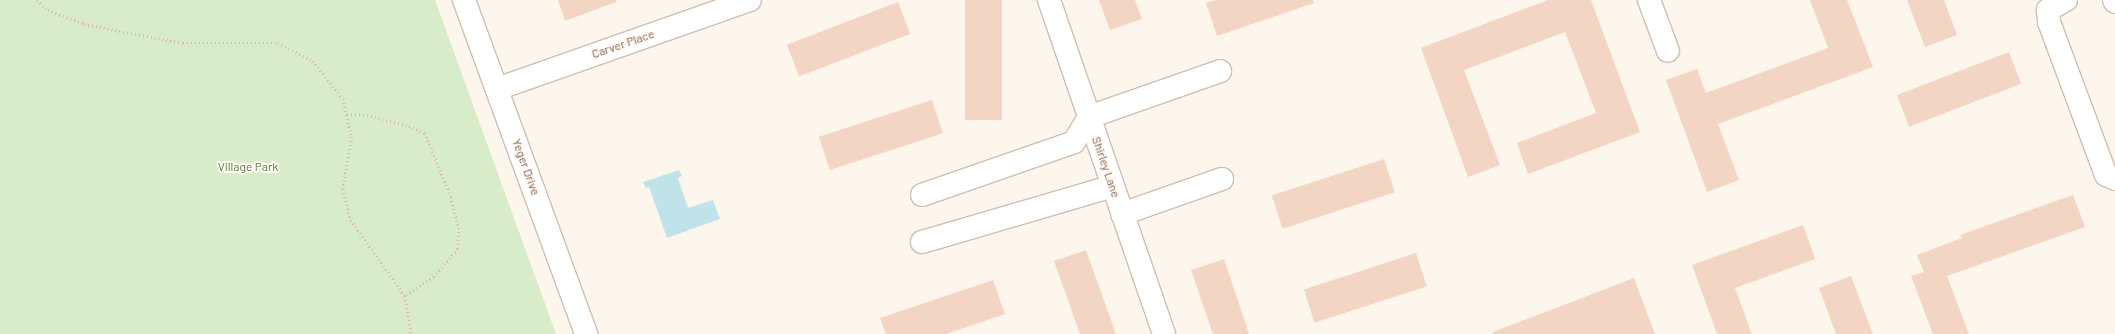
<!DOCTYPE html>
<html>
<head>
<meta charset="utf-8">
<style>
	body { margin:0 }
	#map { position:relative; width:2115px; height:334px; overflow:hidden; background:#fdf6ec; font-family:Barlow,sans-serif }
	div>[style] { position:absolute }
	.green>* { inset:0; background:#d8ecc9 }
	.water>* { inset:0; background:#bfe3e8 }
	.building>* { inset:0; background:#f3d5c3; transform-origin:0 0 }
	.path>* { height:2.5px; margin-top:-1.25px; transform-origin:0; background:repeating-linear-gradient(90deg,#d9b8a5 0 1px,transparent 0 4px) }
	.roads { filter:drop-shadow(1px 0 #d1beb0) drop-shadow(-1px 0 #d1beb0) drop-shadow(0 1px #d1beb0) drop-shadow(0 -1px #d1beb0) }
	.minor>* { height:22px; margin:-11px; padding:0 11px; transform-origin:11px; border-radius:11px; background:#fff }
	span { translate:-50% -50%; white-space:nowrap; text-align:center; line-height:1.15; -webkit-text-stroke:4px #fffaf3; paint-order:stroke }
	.street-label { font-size:12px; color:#7a5c4d }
	.park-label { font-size:12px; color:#537a41 }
</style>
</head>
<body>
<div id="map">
	<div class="green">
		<i style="clip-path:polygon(0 0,435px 0,556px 334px,0 334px)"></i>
	</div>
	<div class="water">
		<i style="clip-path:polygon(679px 170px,682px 176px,678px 178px,688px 208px,713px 200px,720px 219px,667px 238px,649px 187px,646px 188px,643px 182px)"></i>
	</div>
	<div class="building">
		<i style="clip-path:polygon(558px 0,616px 0,616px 2px,565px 21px)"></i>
		<i style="left:965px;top:0;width:37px;height:120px"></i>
		<i style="clip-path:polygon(1099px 0,1135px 0,1142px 19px,1110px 30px)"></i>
		<i style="clip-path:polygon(1216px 0,1313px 0,1314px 3px,1217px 36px,1206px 3px)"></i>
		<i style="clip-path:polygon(1548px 0,1591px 0,1640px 132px,1528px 174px,1517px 143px,1596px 113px,1565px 32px,1464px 70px,1500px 165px,1468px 177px,1421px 48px)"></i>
		<i style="clip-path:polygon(1810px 0,1847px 0,1873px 67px,1718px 124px,1739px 180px,1707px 192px,1666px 80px,1697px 69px,1706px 93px,1828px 48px)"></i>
		<i style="clip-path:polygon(1907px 0,1944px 0,1957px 35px,1925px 47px)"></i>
		<i style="left:898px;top:2px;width:34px;height:119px;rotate:69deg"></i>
		<i style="left:2009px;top:52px;width:34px;height:120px;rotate:69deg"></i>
		<i style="left:932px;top:100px;width:35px;height:119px;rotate:72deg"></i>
		<i style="left:1384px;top:159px;width:35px;height:118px;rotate:72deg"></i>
		<i style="clip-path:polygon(2073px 195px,2085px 227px,1947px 276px,1969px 334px,1933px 334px,1911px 276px,1924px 272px,1917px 255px,1962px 238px,1960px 235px)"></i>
		<i style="clip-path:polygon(1803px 225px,1815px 259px,1735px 288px,1752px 334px,1717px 334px,1692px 265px)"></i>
		<i style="clip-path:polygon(1086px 250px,1116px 334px,1080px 334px,1054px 261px)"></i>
		<i style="left:1416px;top:253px;width:35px;height:118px;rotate:72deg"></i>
		<i style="clip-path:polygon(1224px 259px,1249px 334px,1213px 334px,1191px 270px)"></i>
		<i style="clip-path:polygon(1851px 276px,1873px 334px,1836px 334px,1819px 288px)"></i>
		<i style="clip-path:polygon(1634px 278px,1655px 334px,1493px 334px,1493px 332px)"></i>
		<i style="clip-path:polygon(993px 280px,1005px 314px,946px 334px,886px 334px,880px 318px)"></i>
	</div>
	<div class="path">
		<i style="left:37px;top:0;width:15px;rotate:42deg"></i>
		<i style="left:48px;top:10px;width:39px;rotate:21deg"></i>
		<i style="left:84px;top:24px;width:101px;rotate:10.9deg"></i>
		<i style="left:183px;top:43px;width:95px"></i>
		<i style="left:278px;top:43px;width:39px;rotate:27deg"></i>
		<i style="left:313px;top:61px;width:48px;rotate:51.7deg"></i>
		<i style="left:343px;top:99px;width:39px;rotate:77deg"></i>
		<i style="left:352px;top:137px;width:53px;rotate:99.8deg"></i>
		<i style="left:343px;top:189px;width:32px;rotate:76deg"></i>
		<i style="left:351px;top:220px;width:93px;rotate:54.6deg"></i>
		<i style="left:405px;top:296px;width:39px;rotate:80deg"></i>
		<i style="left:347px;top:114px;width:20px;rotate:3deg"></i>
		<i style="left:367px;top:115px;width:43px;rotate:14.7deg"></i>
		<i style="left:409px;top:126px;width:17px;rotate:24deg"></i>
		<i style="left:425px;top:133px;width:69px;rotate:67.9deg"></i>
		<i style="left:451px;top:197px;width:32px;rotate:76deg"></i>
		<i style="left:459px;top:228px;width:21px;rotate:93deg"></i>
		<i style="left:458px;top:249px;width:37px;rotate:131deg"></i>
		<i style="left:434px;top:277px;width:35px;rotate:147deg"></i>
	</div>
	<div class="roads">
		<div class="minor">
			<i style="left:464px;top:0;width:356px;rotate:69.9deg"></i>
			<i style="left:1049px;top:0;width:353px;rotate:71deg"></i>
			<i style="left:1649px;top:0;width:54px;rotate:69.6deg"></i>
			<i style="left:2066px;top:0;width:21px;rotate:151deg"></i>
			<i style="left:2048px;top:10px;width:12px;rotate:85deg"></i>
			<i style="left:2049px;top:22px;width:163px;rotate:69.6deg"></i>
			<i style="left:2106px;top:175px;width:10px;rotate:24deg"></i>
			<i style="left:2114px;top:0;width:2px;rotate:63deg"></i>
			<i style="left:497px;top:89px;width:268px;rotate:-19.4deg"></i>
			<i style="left:922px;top:195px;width:161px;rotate:-19.2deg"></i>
			<i style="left:1074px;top:142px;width:29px;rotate:-59deg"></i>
			<i style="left:1089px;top:117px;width:139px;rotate:-19.3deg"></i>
			<i style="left:1122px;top:214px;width:106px;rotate:-19.3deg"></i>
			<i style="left:922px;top:242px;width:199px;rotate:-16.3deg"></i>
		</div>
	</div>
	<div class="street-label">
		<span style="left:623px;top:44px;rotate:-19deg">Carver Place</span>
		<span style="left:526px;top:167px;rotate:70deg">Yeger Drive</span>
		<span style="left:1106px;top:167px;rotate:71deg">Shirley Lane</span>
	</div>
	<div class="park-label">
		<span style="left:248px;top:167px">Village Park</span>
	</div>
</div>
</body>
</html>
